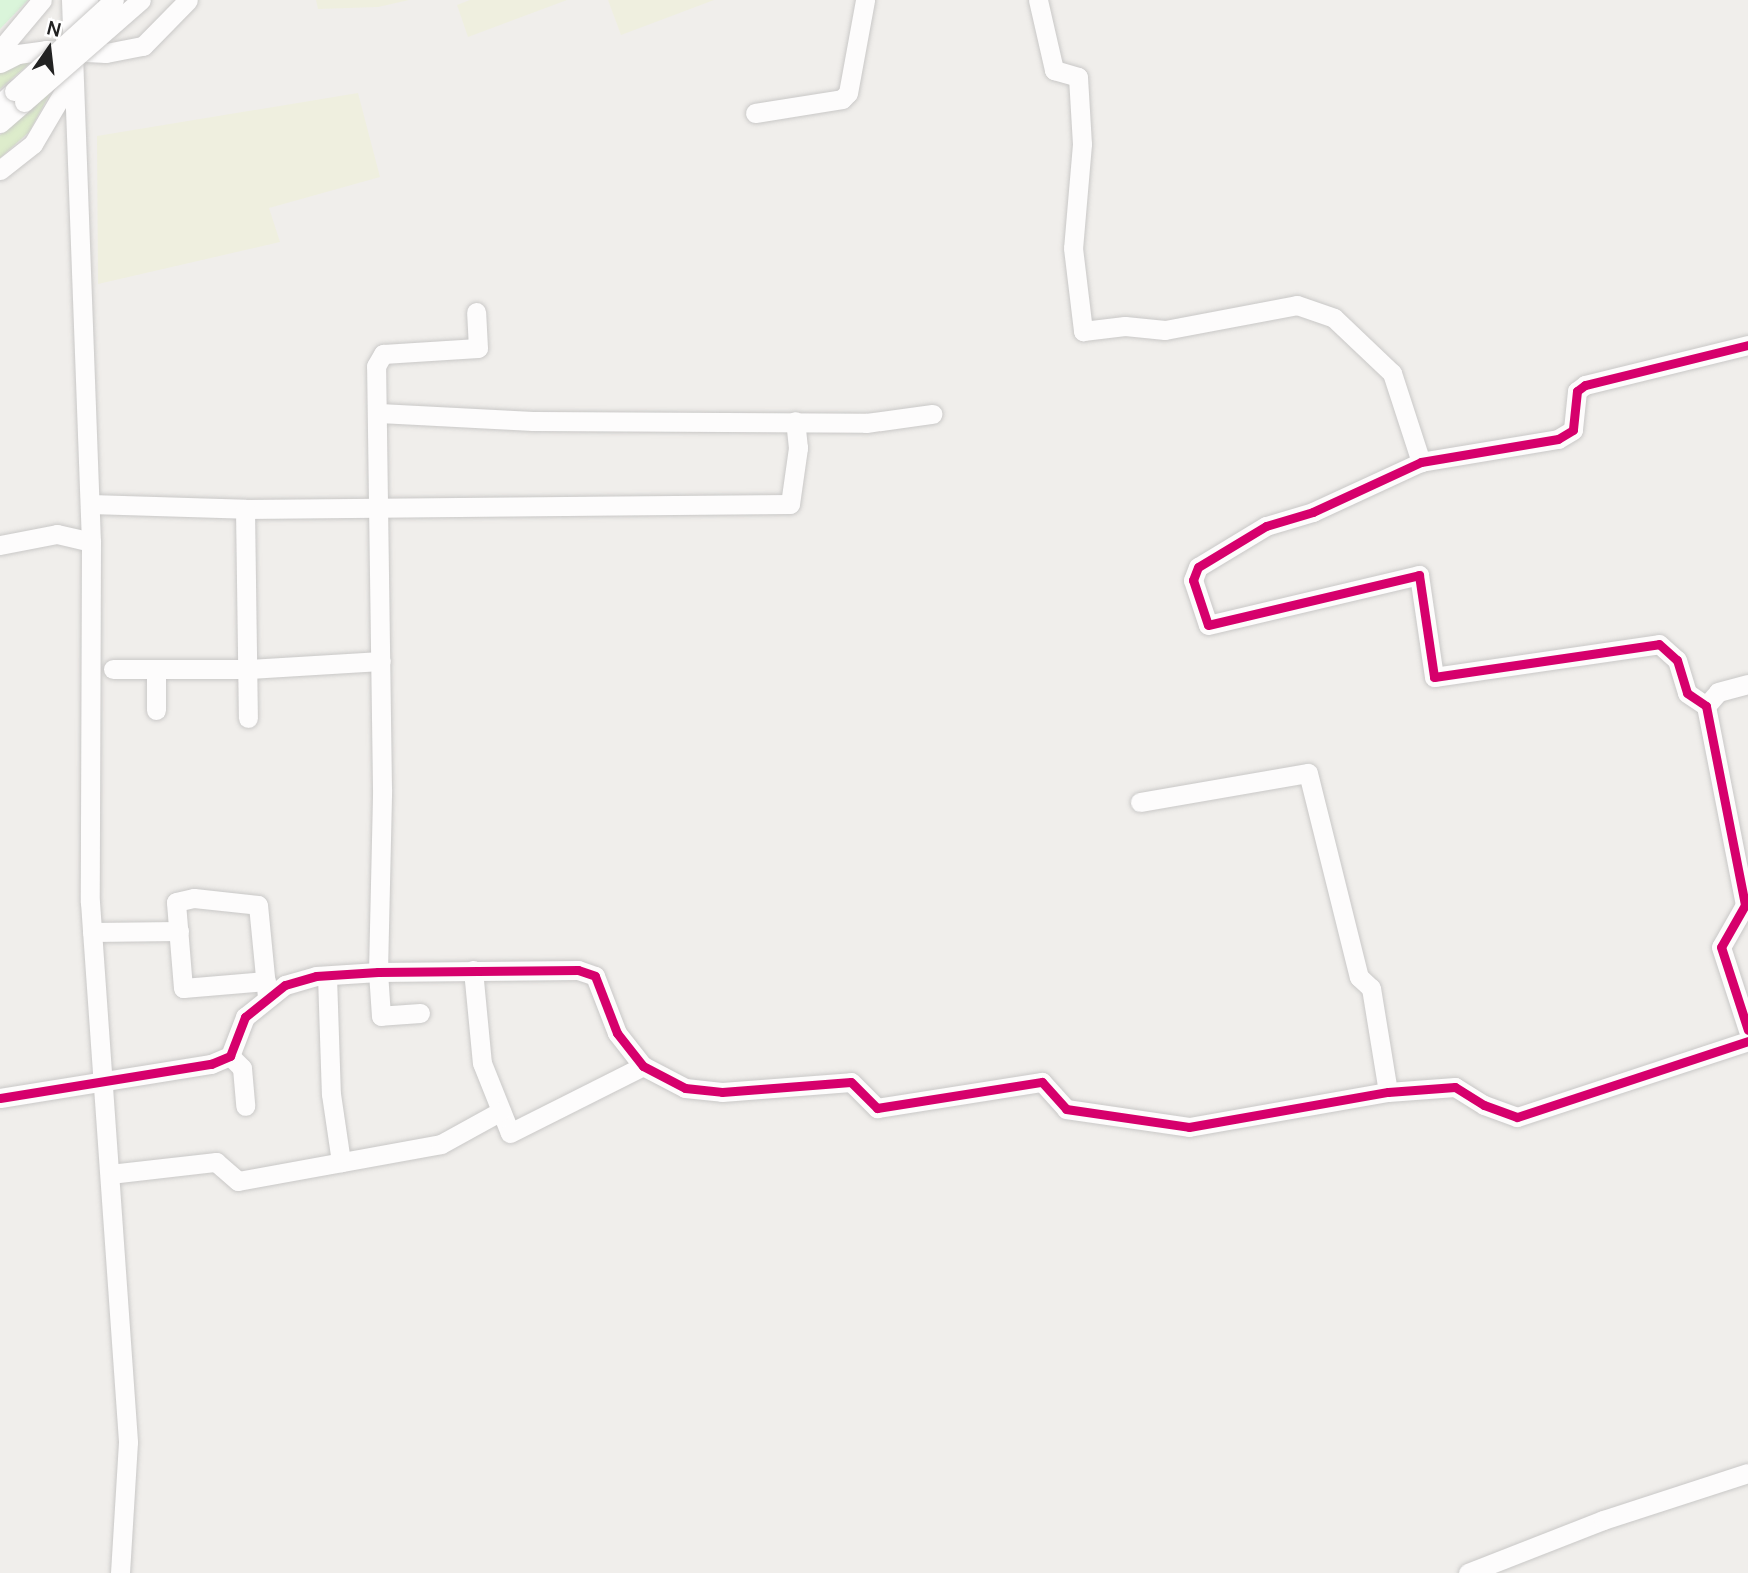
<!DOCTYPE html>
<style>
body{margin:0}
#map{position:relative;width:1748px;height:1573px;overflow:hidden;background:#f0eeeb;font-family:Manrope,sans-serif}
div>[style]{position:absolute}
.farmland>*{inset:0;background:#efefdf}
.grass>*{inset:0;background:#ddeccb}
.park>*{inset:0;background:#daf5da}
.roads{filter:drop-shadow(0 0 2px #c9c8c7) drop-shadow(0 0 2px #c9c8c7)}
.minor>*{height:19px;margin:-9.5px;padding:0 9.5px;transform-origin:9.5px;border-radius:9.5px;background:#fdfcfc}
.bridges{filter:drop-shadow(0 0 2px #c9c8c7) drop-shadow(0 0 2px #c9c8c7)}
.minor-bridge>*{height:19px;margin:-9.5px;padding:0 9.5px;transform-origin:9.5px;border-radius:9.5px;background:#fdfcfc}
.cycleway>*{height:9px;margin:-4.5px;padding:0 4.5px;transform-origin:4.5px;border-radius:4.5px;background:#d6006c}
span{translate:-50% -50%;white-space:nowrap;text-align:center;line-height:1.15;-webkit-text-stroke:7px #fff;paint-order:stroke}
.north{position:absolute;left:14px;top:14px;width:70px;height:70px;-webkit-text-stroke:5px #fff;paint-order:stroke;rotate:14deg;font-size:19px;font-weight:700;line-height:28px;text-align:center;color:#222}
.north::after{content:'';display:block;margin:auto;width:24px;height:32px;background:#222;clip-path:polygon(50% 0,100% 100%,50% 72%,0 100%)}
</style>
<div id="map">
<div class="farmland">
<i style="clip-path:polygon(316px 0,409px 0,378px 7px,318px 9px)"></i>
<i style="clip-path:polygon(470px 0,567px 0,468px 37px,457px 5px)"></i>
<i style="clip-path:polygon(608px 0,714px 0,621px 35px)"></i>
<i style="clip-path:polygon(358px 93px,380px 177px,269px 208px,280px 242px,98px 284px,97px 136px)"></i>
</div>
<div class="grass">
<i style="clip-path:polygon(39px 55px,0 89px,0 70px)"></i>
<i style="clip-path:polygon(53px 88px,29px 132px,0 158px,0 135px)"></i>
</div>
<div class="park">
<i style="clip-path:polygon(0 0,28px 0,0 29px)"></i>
</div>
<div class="roads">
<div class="minor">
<i style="left:71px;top:0;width:542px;rotate:87.89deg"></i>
<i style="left:91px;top:542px;width:360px;rotate:90.2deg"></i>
<i style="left:90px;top:902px;width:541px;rotate:85.97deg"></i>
<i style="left:128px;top:1442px;width:131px;rotate:93.5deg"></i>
<i style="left:1038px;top:0;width:72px;rotate:77.1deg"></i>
<i style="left:1054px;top:70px;width:25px;rotate:16deg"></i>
<i style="left:1078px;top:77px;width:67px;rotate:86.6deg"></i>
<i style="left:1082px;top:144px;width:104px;rotate:94.9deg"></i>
<i style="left:1073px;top:248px;width:84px;rotate:83.1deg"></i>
<i style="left:1083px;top:331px;width:42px;rotate:-6.8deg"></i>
<i style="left:1125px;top:326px;width:40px;rotate:5.7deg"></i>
<i style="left:1165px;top:330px;width:134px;rotate:-10.7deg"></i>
<i style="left:1297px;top:305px;width:39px;rotate:19deg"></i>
<i style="left:1334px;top:318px;width:80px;rotate:43.5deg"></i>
<i style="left:1392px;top:373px;width:94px;rotate:72deg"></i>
<i style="left:72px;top:25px;width:30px;rotate:-57deg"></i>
<i style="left:0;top:50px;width:65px;rotate:-50deg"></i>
<i style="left:0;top:63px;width:20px;rotate:-27deg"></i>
<i style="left:18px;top:54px;width:28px;rotate:-8deg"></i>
<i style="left:46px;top:50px;width:60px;rotate:2.9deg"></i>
<i style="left:106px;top:53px;width:38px;rotate:-11deg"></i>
<i style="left:143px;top:46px;width:64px;rotate:-45.6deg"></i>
<i style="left:0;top:104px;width:19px;rotate:-43deg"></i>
<i style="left:755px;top:113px;width:88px;rotate:-9.1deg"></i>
<i style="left:842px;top:99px;width:8px;rotate:-45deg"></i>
<i style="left:848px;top:93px;width:95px;rotate:-79.6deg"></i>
<i style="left:0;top:123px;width:32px;rotate:-41deg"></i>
<i style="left:0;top:170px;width:42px;rotate:-38.2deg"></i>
<i style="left:33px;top:144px;width:79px;rotate:-59.5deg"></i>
<i style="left:1748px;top:345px;width:168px;rotate:166.2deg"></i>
<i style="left:1585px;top:385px;width:10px;rotate:143deg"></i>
<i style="left:1577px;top:391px;width:39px;rotate:96deg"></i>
<i style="left:1573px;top:430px;width:17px;rotate:149deg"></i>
<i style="left:1558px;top:439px;width:139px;rotate:170.5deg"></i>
<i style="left:1421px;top:462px;width:119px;rotate:155.2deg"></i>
<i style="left:1313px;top:512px;width:49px;rotate:163.4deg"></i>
<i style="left:1266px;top:526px;width:79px;rotate:148.9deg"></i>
<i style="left:1198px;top:567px;width:14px;rotate:111deg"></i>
<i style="left:1193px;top:580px;width:47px;rotate:71.6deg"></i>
<i style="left:1208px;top:625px;width:217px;rotate:-13.3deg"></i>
<i style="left:1419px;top:575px;width:103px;rotate:81.6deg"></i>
<i style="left:1434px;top:677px;width:227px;rotate:-8.3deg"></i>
<i style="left:1659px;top:644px;width:24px;rotate:42deg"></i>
<i style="left:1677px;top:660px;width:34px;rotate:73deg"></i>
<i style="left:1687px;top:693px;width:23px;rotate:34deg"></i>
<i style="left:1706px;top:706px;width:203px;rotate:78.9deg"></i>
<i style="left:1745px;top:905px;width:48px;rotate:119.7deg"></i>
<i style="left:1721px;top:947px;width:87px;rotate:72deg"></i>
<i style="left:379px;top:413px;width:154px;rotate:3deg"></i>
<i style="left:533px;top:421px;width:333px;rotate:0.3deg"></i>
<i style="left:866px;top:423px;width:67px;rotate:-7.8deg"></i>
<i style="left:90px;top:504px;width:155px;rotate:1.8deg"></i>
<i style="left:245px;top:509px;width:545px;rotate:-0.53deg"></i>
<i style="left:790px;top:504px;width:57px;rotate:-81.9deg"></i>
<i style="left:798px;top:448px;width:27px;rotate:-96deg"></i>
<i style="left:245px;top:509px;width:209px;rotate:89.2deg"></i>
<i style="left:0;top:545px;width:58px;rotate:-10.9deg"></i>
<i style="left:57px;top:534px;width:35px;rotate:13deg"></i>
<i style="left:113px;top:669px;width:136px"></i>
<i style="left:249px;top:669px;width:132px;rotate:-3.5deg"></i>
<i style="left:1706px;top:706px;width:18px;rotate:-49deg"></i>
<i style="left:1718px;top:692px;width:31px;rotate:-15deg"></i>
<i style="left:156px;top:710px;width:41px;rotate:-90deg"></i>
<i style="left:1140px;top:802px;width:170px;rotate:-9.8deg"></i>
<i style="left:1308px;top:773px;width:210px;rotate:76deg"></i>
<i style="left:1359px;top:977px;width:16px;rotate:43deg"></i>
<i style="left:1371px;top:988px;width:105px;rotate:80.7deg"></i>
<i style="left:92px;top:932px;width:87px;rotate:-0.7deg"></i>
<i style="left:473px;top:970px;width:93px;rotate:84.5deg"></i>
<i style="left:482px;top:1063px;width:75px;rotate:68.2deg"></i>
<i style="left:510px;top:1133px;width:149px;rotate:-26.7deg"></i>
<i style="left:327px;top:976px;width:118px;rotate:88.1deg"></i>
<i style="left:331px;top:1094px;width:69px;rotate:81.6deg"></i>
<i style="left:266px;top:981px;width:83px;rotate:175.2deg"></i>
<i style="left:183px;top:988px;width:86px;rotate:-94.7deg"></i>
<i style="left:176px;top:902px;width:18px;rotate:-13deg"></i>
<i style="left:194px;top:898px;width:64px;rotate:6.2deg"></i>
<i style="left:258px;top:905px;width:91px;rotate:84.4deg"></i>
<i style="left:420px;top:1013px;width:39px;rotate:176deg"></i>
<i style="left:381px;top:1016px;width:44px;rotate:-93.9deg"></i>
<i style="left:378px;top:972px;width:183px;rotate:-88.7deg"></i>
<i style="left:382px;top:789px;width:423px;rotate:-90.8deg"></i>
<i style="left:376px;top:366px;width:14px;rotate:-60deg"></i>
<i style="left:383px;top:354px;width:95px;rotate:-3.6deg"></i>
<i style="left:478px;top:348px;width:36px;rotate:-93deg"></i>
<i style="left:230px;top:1056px;width:17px;rotate:45deg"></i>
<i style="left:242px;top:1068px;width:38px;rotate:85deg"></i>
<i style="left:0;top:1098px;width:214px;rotate:-9.2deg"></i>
<i style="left:211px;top:1064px;width:21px;rotate:-23deg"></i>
<i style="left:230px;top:1056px;width:42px;rotate:-69deg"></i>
<i style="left:245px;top:1017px;width:51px;rotate:-38.7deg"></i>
<i style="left:285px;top:985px;width:32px;rotate:-16deg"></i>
<i style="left:316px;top:976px;width:62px;rotate:-3.7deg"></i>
<i style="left:378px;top:972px;width:200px;rotate:-0.6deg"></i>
<i style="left:578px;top:970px;width:18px;rotate:19deg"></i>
<i style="left:595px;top:976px;width:61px;rotate:68.9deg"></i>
<i style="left:617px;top:1033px;width:42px;rotate:51.8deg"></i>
<i style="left:643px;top:1066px;width:47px;rotate:27.6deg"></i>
<i style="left:685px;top:1088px;width:37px;rotate:6deg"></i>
<i style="left:722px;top:1092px;width:129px;rotate:-4.4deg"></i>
<i style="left:851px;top:1082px;width:37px;rotate:45deg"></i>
<i style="left:877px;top:1108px;width:167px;rotate:-9deg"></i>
<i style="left:1042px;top:1082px;width:36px;rotate:48deg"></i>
<i style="left:1066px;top:1109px;width:124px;rotate:8.3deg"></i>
<i style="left:1189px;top:1127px;width:202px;rotate:-10deg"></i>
<i style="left:1388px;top:1092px;width:67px;rotate:-4.3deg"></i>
<i style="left:1455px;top:1087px;width:34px;rotate:32deg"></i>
<i style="left:1484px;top:1105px;width:35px;rotate:20deg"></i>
<i style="left:1517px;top:1117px;width:243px;rotate:-18.2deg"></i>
<i style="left:110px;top:1174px;width:107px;rotate:-6.5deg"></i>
<i style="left:216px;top:1162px;width:29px;rotate:41deg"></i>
<i style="left:238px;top:1181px;width:206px;rotate:-10.3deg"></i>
<i style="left:441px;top:1144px;width:68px;rotate:-28.8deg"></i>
<i style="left:1468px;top:1573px;width:145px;rotate:-21.4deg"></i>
<i style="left:1603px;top:1520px;width:152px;rotate:-18deg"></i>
</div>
</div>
<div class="bridges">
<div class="minor-bridge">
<i style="left:14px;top:91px;width:135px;rotate:-42.3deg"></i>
<i style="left:24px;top:102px;width:155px;rotate:-41.1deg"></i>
</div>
</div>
<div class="cycleway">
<i style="left:1748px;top:345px;width:168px;rotate:166.2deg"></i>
<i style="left:1585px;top:385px;width:10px;rotate:143deg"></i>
<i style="left:1577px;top:391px;width:39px;rotate:96deg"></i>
<i style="left:1573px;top:430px;width:17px;rotate:149deg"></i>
<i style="left:1558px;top:439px;width:139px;rotate:170.5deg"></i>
<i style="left:1421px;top:462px;width:119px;rotate:155.2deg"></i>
<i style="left:1313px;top:512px;width:49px;rotate:163.4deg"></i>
<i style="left:1266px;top:526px;width:79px;rotate:148.9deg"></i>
<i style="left:1198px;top:567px;width:14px;rotate:111deg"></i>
<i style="left:1193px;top:580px;width:47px;rotate:71.6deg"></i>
<i style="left:1208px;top:625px;width:217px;rotate:-13.3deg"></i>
<i style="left:1419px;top:575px;width:103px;rotate:81.6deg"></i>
<i style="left:1434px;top:677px;width:227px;rotate:-8.3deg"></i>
<i style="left:1659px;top:644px;width:24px;rotate:42deg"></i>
<i style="left:1677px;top:660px;width:34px;rotate:73deg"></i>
<i style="left:1687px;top:693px;width:23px;rotate:34deg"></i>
<i style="left:1706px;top:706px;width:203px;rotate:78.9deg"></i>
<i style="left:1745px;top:905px;width:48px;rotate:119.7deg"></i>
<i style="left:1721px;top:947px;width:87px;rotate:72deg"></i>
<i style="left:0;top:1098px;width:214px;rotate:-9.2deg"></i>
<i style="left:211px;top:1064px;width:21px;rotate:-23deg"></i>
<i style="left:230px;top:1056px;width:42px;rotate:-69deg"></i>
<i style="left:245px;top:1017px;width:51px;rotate:-38.7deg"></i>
<i style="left:285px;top:985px;width:32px;rotate:-16deg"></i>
<i style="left:316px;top:976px;width:62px;rotate:-3.7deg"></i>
<i style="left:378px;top:972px;width:200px;rotate:-0.6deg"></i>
<i style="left:578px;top:970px;width:18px;rotate:19deg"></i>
<i style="left:595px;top:976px;width:61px;rotate:68.9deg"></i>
<i style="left:617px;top:1033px;width:42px;rotate:51.8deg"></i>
<i style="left:643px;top:1066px;width:47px;rotate:27.6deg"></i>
<i style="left:685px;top:1088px;width:37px;rotate:6deg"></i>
<i style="left:722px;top:1092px;width:129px;rotate:-4.4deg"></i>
<i style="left:851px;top:1082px;width:37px;rotate:45deg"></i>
<i style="left:877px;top:1108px;width:167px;rotate:-9deg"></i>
<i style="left:1042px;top:1082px;width:36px;rotate:48deg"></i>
<i style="left:1066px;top:1109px;width:124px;rotate:8.3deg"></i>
<i style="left:1189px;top:1127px;width:202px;rotate:-10deg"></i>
<i style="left:1388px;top:1092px;width:67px;rotate:-4.3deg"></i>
<i style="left:1455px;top:1087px;width:34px;rotate:32deg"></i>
<i style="left:1484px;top:1105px;width:35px;rotate:20deg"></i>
<i style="left:1517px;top:1117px;width:243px;rotate:-18.2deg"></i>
</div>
<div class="north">N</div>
</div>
